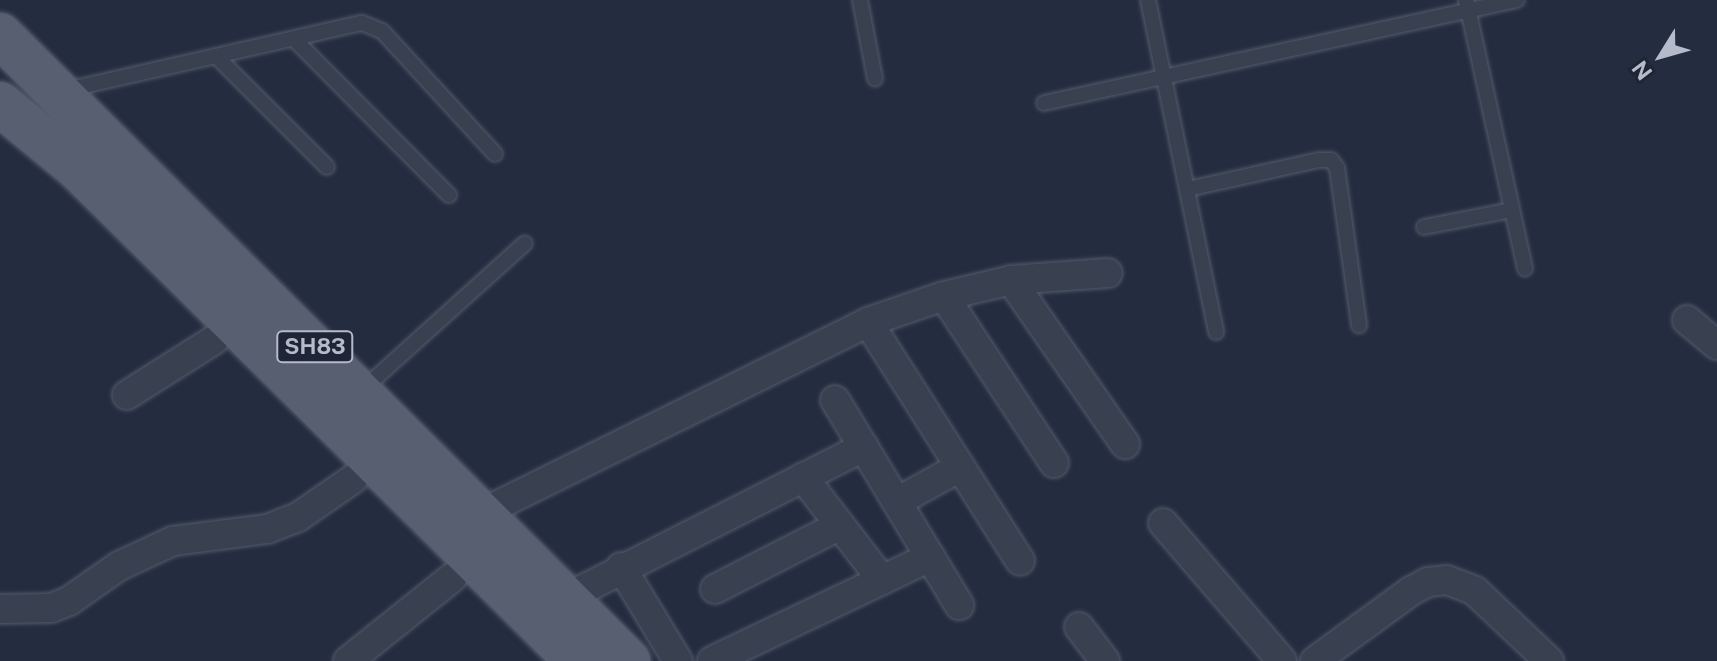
<!DOCTYPE html>
<style>
body{margin:0}
#map{position:relative;width:1717px;height:661px;overflow:hidden;background:#242d40;font-family:"Public Sans",sans-serif}
div>[style]{position:absolute}
.roads{filter:drop-shadow(0 0 2px #545b6b) drop-shadow(0 0 2px #545b6b)}
.service>*{height:14px;margin:-7px;padding:0 7px;transform-origin:7px;border-radius:7px;background:#394050}
.minor>*{height:28px;margin:-14px;padding:0 14px;transform-origin:14px;border-radius:14px;background:#394050}
.primary>*{height:44px;margin:-22px;padding:0 22px;transform-origin:22px;border-radius:22px;background:#575f70}
span{translate:-50% -50%;white-space:nowrap;text-align:center;line-height:1.15;-webkit-text-stroke:6px #1e2535;paint-order:stroke}
.shield-label span{padding:2px 6px;background:#1e2535;border:2px solid;border-radius:6px;-webkit-text-stroke-width:0}
.shield-label{font-size:22px;color:#b5bbcb;font-weight:700}
.north{position:absolute;left:1621px;top:16px;width:80px;height:80px;-webkit-text-stroke:6px #1e2535;paint-order:stroke;rotate:233deg;font-size:22px;font-weight:700;line-height:32px;text-align:center;color:#b5bbcb}
.north::after{content:'';display:block;margin:auto;width:28px;height:36px;background:#b5bbcb;clip-path:polygon(50% 0,100% 100%,50% 72%,0 100%)}
</style>
<div id="map">
<div class="roads">
<div class="service">
<i style="left:860px;top:0;width:80px;rotate:79.2deg"></i>
<i style="left:1148px;top:0;width:339px;rotate:78.4deg"></i>
<i style="left:1466px;top:0;width:275px;rotate:77.6deg"></i>
<i style="left:294px;top:39px;width:220px;rotate:45.2deg"></i>
<i style="left:216px;top:56px;width:157px;rotate:45deg"></i>
<i style="left:66px;top:90px;width:303px;rotate:-12.8deg"></i>
<i style="left:362px;top:23px;width:22px;rotate:22deg"></i>
<i style="left:382px;top:31px;width:167px;rotate:47.4deg"></i>
<i style="left:1044px;top:103px;width:484px;rotate:-12.3deg"></i>
<i style="left:1188px;top:189px;width:134px;rotate:-12.5deg"></i>
<i style="left:1319px;top:160px;width:12px"></i>
<i style="left:1331px;top:160px;width:10px;rotate:53deg"></i>
<i style="left:1337px;top:168px;width:159px;rotate:82deg"></i>
<i style="left:1424px;top:227px;width:90px;rotate:-10.9deg"></i>
<i style="left:362px;top:390px;width:219px;rotate:-42deg"></i>
</div>
<div class="minor">
<i style="left:1011px;top:280px;width:200px;rotate:55.2deg"></i>
<i style="left:944px;top:296px;width:200px;rotate:56.6deg"></i>
<i style="left:1687px;top:320px;width:39px;rotate:40deg"></i>
<i style="left:868px;top:322px;width:283px;rotate:57.5deg"></i>
<i style="left:127px;top:395px;width:103px;rotate:-32.3deg"></i>
<i style="left:835px;top:400px;width:240px;rotate:58.8deg"></i>
<i style="left:803px;top:477px;width:130px;rotate:52.5deg"></i>
<i style="left:897px;top:502px;width:72px;rotate:-29.1deg"></i>
<i style="left:482px;top:513px;width:431px;rotate:-26.3deg"></i>
<i style="left:868px;top:322px;width:80px;rotate:-18.9deg"></i>
<i style="left:944px;top:296px;width:69px;rotate:-13.4deg"></i>
<i style="left:1011px;top:280px;width:97px;rotate:-4.1deg"></i>
<i style="left:1163px;top:523px;width:182px;rotate:49.2deg"></i>
<i style="left:621px;top:567px;width:110px;rotate:58.8deg"></i>
<i style="left:715px;top:589px;width:140px;rotate:-27.1deg"></i>
<i style="left:566px;top:598px;width:334px;rotate:-26.9deg"></i>
<i style="left:0;top:609px;width:51px;rotate:-1.1deg"></i>
<i style="left:51px;top:608px;width:19px;rotate:-21deg"></i>
<i style="left:69px;top:601px;width:61px;rotate:-35deg"></i>
<i style="left:119px;top:566px;width:60px;rotate:-24.8deg"></i>
<i style="left:173px;top:541px;width:95px;rotate:-7.3deg"></i>
<i style="left:267px;top:529px;width:33px;rotate:-21deg"></i>
<i style="left:298px;top:517px;width:67px;rotate:-34.6deg"></i>
<i style="left:1079px;top:627px;width:43px;rotate:52.6deg"></i>
<i style="left:348px;top:661px;width:134px;rotate:-38.7deg"></i>
<i style="left:712px;top:661px;width:242px;rotate:-25.5deg"></i>
<i style="left:1315px;top:661px;width:119px;rotate:-36.1deg"></i>
<i style="left:1411px;top:591px;width:19px;rotate:-28deg"></i>
<i style="left:1428px;top:582px;width:19px;rotate:-6deg"></i>
<i style="left:1447px;top:580px;width:30px;rotate:21deg"></i>
<i style="left:1475px;top:591px;width:102px;rotate:43.4deg"></i>
</div>
<div class="primary">
<i style="left:0;top:35px;width:887px;rotate:44.91deg"></i>
<i style="left:0;top:104px;width:101px;rotate:39.4deg"></i>
<i style="left:78px;top:168px;width:701px;rotate:44.65deg"></i>
</div>
</div>
<div class="shield-label">
<span style="left:315px;top:347px">SH83</span>
</div>
<div class="north">N</div>
</div>
